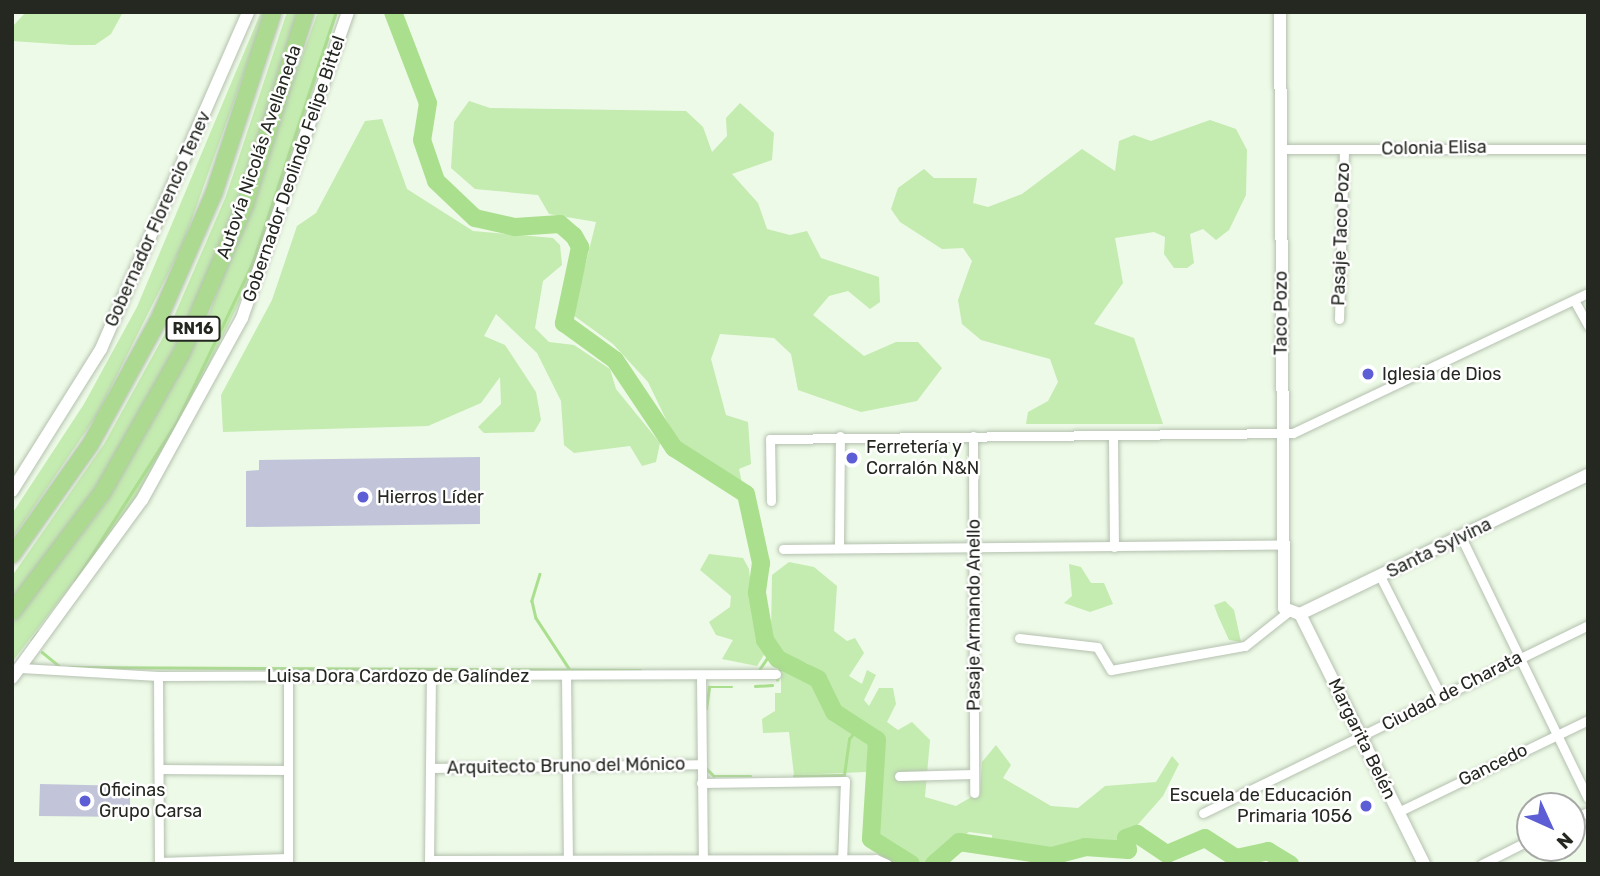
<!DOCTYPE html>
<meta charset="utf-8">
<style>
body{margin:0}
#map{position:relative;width:1600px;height:876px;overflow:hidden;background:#edfae7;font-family:Rubik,sans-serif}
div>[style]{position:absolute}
.green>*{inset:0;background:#c4ebb0}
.stream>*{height:2.5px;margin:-1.25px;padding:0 1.25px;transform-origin:1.25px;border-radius:1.25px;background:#aadf8d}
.river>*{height:18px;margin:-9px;padding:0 9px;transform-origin:9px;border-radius:9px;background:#aadf8d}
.building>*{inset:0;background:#c2c5d9}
.roads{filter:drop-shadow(0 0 2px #b5c1af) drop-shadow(0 0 2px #b5c1af)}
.minor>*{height:9px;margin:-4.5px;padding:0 4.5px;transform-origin:4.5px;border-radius:4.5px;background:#fff}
.tertiary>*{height:12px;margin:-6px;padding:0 6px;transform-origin:6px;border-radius:6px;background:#fff}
.trunk>*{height:16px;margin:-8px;padding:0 8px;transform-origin:8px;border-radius:8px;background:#abda90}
.dots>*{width:19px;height:19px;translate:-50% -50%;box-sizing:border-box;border:4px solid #fff;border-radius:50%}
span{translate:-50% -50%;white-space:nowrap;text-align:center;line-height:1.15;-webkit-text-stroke:5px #fff;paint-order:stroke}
.shield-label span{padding:2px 5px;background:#fff;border:2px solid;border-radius:5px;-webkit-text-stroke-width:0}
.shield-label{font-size:16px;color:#242821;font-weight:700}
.street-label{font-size:18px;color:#242821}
.poi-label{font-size:18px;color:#242821}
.left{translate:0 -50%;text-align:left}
.right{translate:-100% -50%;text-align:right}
.frame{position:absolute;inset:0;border:14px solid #242821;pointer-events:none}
.north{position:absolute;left:1516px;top:792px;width:70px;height:70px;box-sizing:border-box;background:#fff;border:2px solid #a7a9a6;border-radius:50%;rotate:135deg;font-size:19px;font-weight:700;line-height:28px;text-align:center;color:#242821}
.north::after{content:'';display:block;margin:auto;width:24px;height:32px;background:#5d5dd5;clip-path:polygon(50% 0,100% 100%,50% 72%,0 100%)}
</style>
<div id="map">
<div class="green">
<i style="clip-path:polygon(26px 12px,123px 12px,111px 34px,95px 45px,71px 45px,12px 41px,12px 27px)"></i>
<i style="clip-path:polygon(261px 12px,266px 12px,183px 244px,97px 415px,12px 539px,12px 514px,84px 404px,137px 307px)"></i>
<i style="clip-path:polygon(287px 12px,303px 12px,234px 214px,164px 372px,99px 485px,12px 602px,12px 576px,104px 444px,172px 321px,226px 196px)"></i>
<i style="clip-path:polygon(318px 12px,338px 12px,260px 256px,236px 309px,179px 426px,121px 521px,12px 662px,12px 624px,106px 502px,209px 314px)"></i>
<i style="clip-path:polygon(469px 101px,490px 108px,686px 111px,703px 127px,712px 152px,727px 136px,726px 118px,740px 103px,774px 133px,772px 160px,732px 174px,758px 203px,767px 229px,790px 235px,807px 231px,821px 258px,879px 277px,880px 302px,870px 309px,848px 291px,829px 296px,813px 315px,864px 356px,896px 342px,918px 342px,942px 368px,917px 401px,861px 412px,798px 390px,791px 354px,774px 338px,720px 334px,711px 359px,726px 415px,748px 422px,751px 464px,739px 469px,742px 483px,736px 481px,675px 438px,648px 382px,613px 344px,573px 315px,596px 222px,549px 214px,538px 195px,475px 189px,451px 168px,454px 122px)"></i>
<i style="clip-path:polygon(382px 119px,407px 189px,473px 231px,553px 238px,560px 245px,562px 265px,543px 281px,535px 328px,549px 342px,574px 345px,610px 369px,616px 389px,660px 443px,656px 462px,642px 466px,630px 446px,574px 453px,564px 445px,561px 401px,537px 353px,496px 314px,484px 336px,505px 345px,536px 392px,541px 420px,534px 432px,484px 433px,478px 427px,501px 404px,500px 377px,481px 403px,428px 426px,223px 432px,221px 395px,272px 300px,297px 226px,316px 213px,365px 121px)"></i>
<i style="clip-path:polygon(1210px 120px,1236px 129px,1247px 150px,1246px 195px,1229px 230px,1216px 240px,1203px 229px,1190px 234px,1194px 263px,1187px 268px,1174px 268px,1164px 254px,1165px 237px,1154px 232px,1115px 238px,1123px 283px,1094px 324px,1134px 338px,1163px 424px,1026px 424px,1028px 412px,1048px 401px,1058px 382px,1050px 359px,981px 340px,962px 324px,958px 300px,972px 261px,963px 248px,942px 249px,900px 222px,891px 209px,898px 188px,924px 169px,934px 178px,977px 178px,973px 203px,988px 207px,1022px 194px,1082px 149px,1115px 171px,1119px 141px,1134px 135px,1151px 141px)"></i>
<i style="clip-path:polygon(709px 554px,743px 558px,749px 569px,756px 635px,765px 653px,757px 666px,722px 659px,733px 640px,716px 635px,709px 622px,730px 607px,731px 596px,700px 570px)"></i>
<i style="clip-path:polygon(789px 562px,814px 567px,837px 586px,834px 631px,847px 641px,855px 638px,864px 653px,849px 676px,862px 684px,867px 670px,876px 675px,864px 700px,869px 706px,879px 688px,893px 688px,896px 704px,887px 722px,898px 730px,912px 722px,930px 740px,925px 797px,956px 806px,980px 792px,982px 762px,996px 745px,1011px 765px,1003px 778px,1051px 806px,1078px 808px,1105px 786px,1156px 782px,1172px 756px,1179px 764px,1163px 796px,1118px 847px,1090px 840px,1055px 851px,992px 844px,992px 835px,969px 832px,929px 862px,919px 862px,873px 839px,878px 736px,842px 715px,809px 664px,777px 652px,771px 634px,772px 575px)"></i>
<i style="clip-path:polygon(1069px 564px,1081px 567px,1091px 583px,1104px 583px,1113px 604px,1090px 612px,1064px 603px,1072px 596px)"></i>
<i style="clip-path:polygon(1225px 601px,1234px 610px,1241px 642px,1229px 640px,1218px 616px,1214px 605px)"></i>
<i style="clip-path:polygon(781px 666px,801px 672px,817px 686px,831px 715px,874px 742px,866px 772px,794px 775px,789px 732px,763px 733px,762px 719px,775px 711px,775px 693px,781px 693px)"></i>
</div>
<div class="stream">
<i style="left:540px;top:574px;width:28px;rotate:107deg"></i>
<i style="left:532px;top:601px;width:17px;rotate:77deg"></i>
<i style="left:536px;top:618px;width:62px;rotate:56.8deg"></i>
<i style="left:75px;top:581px;width:188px;rotate:-57.4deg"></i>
<i style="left:176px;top:423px;width:176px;rotate:-64.5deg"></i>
<i style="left:252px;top:264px;width:266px;rotate:-71.6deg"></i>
<i style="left:32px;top:640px;width:10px;rotate:-53deg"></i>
<i style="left:42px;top:652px;width:22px;rotate:39deg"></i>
<i style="left:69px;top:667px;width:571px;rotate:0.3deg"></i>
<i style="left:759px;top:670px;width:23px;rotate:-56deg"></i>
<i style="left:777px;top:680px;width:19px;rotate:-78deg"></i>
<i style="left:755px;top:686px;width:17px;rotate:-3deg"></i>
<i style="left:706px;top:709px;width:22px;rotate:-82deg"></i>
<i style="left:709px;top:687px;width:23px"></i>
<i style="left:706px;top:768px;width:11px;rotate:45deg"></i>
<i style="left:714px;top:776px;width:37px"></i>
<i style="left:794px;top:776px;width:50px;rotate:-1.1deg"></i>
<i style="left:844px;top:775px;width:36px;rotate:-82deg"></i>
<i style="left:849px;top:739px;width:16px;rotate:-52deg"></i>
</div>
<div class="river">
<i style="left:393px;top:12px;width:97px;rotate:69deg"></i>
<i style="left:428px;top:103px;width:37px;rotate:99deg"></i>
<i style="left:422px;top:140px;width:43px;rotate:71.1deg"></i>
<i style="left:436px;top:181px;width:54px;rotate:43.5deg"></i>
<i style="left:475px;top:218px;width:41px;rotate:12.7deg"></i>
<i style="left:515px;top:227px;width:45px;rotate:-3.8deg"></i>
<i style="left:560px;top:224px;width:18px;rotate:41deg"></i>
<i style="left:574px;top:236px;width:13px;rotate:61deg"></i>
<i style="left:580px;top:247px;width:78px;rotate:101.9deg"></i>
<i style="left:564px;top:323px;width:63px;rotate:36deg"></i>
<i style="left:615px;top:360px;width:106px;rotate:56.2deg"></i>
<i style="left:674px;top:448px;width:85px;rotate:32.6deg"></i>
<i style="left:746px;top:494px;width:71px;rotate:77.7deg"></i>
<i style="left:761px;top:563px;width:30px;rotate:98deg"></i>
<i style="left:757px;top:593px;width:48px;rotate:80.3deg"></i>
<i style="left:765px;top:640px;width:23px;rotate:56deg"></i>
<i style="left:778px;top:659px;width:45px;rotate:26.6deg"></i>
<i style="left:818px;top:679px;width:37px;rotate:64deg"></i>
<i style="left:834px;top:712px;width:51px;rotate:33.1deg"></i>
<i style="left:877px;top:740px;width:99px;rotate:93.5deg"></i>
<i style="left:871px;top:839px;width:47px;rotate:32deg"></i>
<i style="left:934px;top:864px;width:33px;rotate:-41deg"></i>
<i style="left:959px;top:842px;width:94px;rotate:8.6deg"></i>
<i style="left:1052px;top:856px;width:34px;rotate:-15deg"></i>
<i style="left:1085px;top:847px;width:43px;rotate:4deg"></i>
<i style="left:1128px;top:850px;width:12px;rotate:-99deg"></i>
<i style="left:1126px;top:838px;width:12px;rotate:-20deg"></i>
<i style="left:1137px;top:834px;width:36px;rotate:34deg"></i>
<i style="left:1167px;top:854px;width:41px;rotate:-22.8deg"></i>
<i style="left:1205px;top:838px;width:37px;rotate:33deg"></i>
<i style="left:1236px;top:858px;width:33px;rotate:-12deg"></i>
<i style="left:1268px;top:851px;width:26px;rotate:31deg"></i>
</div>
<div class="building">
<i style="clip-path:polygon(480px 457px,480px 524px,246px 527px,246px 471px,259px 470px,259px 460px)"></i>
<i style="clip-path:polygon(40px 784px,130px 786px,130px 817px,39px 816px)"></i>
</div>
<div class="roads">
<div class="minor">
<i style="left:1280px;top:149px;width:308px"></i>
<i style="left:1574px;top:300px;width:29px;rotate:61deg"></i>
<i style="left:1339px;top:319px;width:170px;rotate:-88.3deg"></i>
<i style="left:1113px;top:435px;width:112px;rotate:89.5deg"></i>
<i style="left:973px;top:436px;width:357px;rotate:89.8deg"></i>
<i style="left:771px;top:501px;width:62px;rotate:-90.9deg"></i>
<i style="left:770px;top:439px;width:523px;rotate:-0.66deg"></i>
<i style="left:1293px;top:433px;width:327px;rotate:-25.4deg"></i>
<i style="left:1461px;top:537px;width:290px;rotate:64.1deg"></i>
<i style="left:839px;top:546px;width:110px;rotate:-89.5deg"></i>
<i style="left:783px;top:549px;width:499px;rotate:-0.5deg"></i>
<i style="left:1380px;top:576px;width:135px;rotate:63.1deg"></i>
<i style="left:1019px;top:638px;width:79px;rotate:6.6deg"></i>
<i style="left:1097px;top:647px;width:27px;rotate:59deg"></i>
<i style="left:1111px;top:670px;width:136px;rotate:-10.2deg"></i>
<i style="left:1245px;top:646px;width:56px;rotate:-38.5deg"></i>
<i style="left:21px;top:668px;width:137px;rotate:3.3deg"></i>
<i style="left:158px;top:676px;width:618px;rotate:-0.19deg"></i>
<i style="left:566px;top:675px;width:187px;rotate:89.4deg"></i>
<i style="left:701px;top:675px;width:187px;rotate:89.4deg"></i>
<i style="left:158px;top:676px;width:188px;rotate:89.7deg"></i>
<i style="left:288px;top:676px;width:188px;rotate:90deg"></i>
<i style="left:430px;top:768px;width:271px;rotate:-0.8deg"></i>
<i style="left:159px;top:769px;width:129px;rotate:0.4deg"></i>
<i style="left:899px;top:776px;width:75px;rotate:-1.5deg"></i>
<i style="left:701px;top:783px;width:144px;rotate:-0.8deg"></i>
<i style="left:845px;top:781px;width:81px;rotate:92.1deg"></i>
<i style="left:1398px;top:812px;width:211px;rotate:-25.8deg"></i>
<i style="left:1203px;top:813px;width:428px;rotate:-26deg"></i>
<i style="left:1572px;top:819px;width:17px;rotate:-24deg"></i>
<i style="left:429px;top:860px;width:447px;rotate:-0.1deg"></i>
<i style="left:876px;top:859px;width:12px;rotate:24deg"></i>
<i style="left:159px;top:862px;width:129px;rotate:-1.8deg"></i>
<i style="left:429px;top:863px;width:187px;rotate:-89.4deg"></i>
<i style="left:1482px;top:864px;width:54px;rotate:-26.6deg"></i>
</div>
<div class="tertiary">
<i style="left:1280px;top:12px;width:596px;rotate:89.62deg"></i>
<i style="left:1284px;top:608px;width:17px;rotate:21deg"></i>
<i style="left:1300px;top:614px;width:320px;rotate:-25.8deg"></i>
<i style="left:12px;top:491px;width:168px;rotate:-57.9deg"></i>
<i style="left:101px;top:349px;width:368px;rotate:-66.4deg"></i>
<i style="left:1300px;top:614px;width:279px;rotate:63.6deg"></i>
<i style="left:12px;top:678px;width:220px;rotate:-53.9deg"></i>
<i style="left:142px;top:500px;width:208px;rotate:-61.2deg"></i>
<i style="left:242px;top:318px;width:324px;rotate:-70.9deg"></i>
</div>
<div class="trunk">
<i style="left:12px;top:555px;width:135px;rotate:-54.7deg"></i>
<i style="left:90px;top:445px;width:141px;rotate:-61.3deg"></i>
<i style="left:158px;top:321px;width:140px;rotate:-66.4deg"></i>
<i style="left:214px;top:193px;width:190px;rotate:-71.9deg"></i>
<i style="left:12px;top:612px;width:149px;rotate:-52.9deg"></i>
<i style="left:102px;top:493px;width:162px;rotate:-60.4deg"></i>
<i style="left:182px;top:352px;width:160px;rotate:-66.8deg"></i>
<i style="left:245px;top:205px;width:202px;rotate:-72.5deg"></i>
</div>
</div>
<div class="dots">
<i style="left:1368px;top:374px;background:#5d5dd5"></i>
<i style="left:852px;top:458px;background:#5d5dd5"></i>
<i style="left:363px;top:497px;background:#5d5dd5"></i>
<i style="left:85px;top:801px;background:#5d5dd5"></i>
<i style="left:1366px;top:806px;background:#5d5dd5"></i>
</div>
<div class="shield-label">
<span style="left:193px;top:329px">RN16</span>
</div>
<div class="street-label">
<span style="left:1434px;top:148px;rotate:-1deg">Colonia Elisa</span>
<span style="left:259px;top:152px;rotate:-71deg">Autovía Nicolás Avellaneda</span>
<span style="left:294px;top:169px;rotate:-71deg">Gobernador Deolindo Felipe Bittel</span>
<span style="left:158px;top:219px;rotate:-66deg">Gobernador Florencio Tenev</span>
<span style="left:1341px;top:234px;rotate:-88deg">Pasaje Taco Pozo</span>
<span style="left:1281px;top:313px;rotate:-90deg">Taco Pozo</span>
<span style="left:1439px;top:548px;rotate:-26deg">Santa Sylvina</span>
<span style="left:974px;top:615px;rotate:-90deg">Pasaje Armando Anello</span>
<span style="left:398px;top:676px">Luisa Dora Cardozo de Galíndez</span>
<span style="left:1452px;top:691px;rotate:-27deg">Ciudad de Charata</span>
<span style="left:1362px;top:739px;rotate:64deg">Margarita Belén</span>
<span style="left:1493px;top:765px;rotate:-26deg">Gancedo</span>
<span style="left:566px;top:766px;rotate:-1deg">Arquitecto Bruno del Mónico</span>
</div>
<div class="poi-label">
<span class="left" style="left:1382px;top:374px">Iglesia de Dios</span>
<span class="left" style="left:866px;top:458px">Ferretería y<br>Corralón N&amp;N</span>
<span class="left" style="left:377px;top:497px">Hierros Líder</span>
<span class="left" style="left:99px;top:801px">Oficinas<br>Grupo Carsa</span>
<span class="right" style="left:1352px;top:806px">Escuela de Educación<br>Primaria 1056</span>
</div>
<div class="frame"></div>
<div class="north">N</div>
</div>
